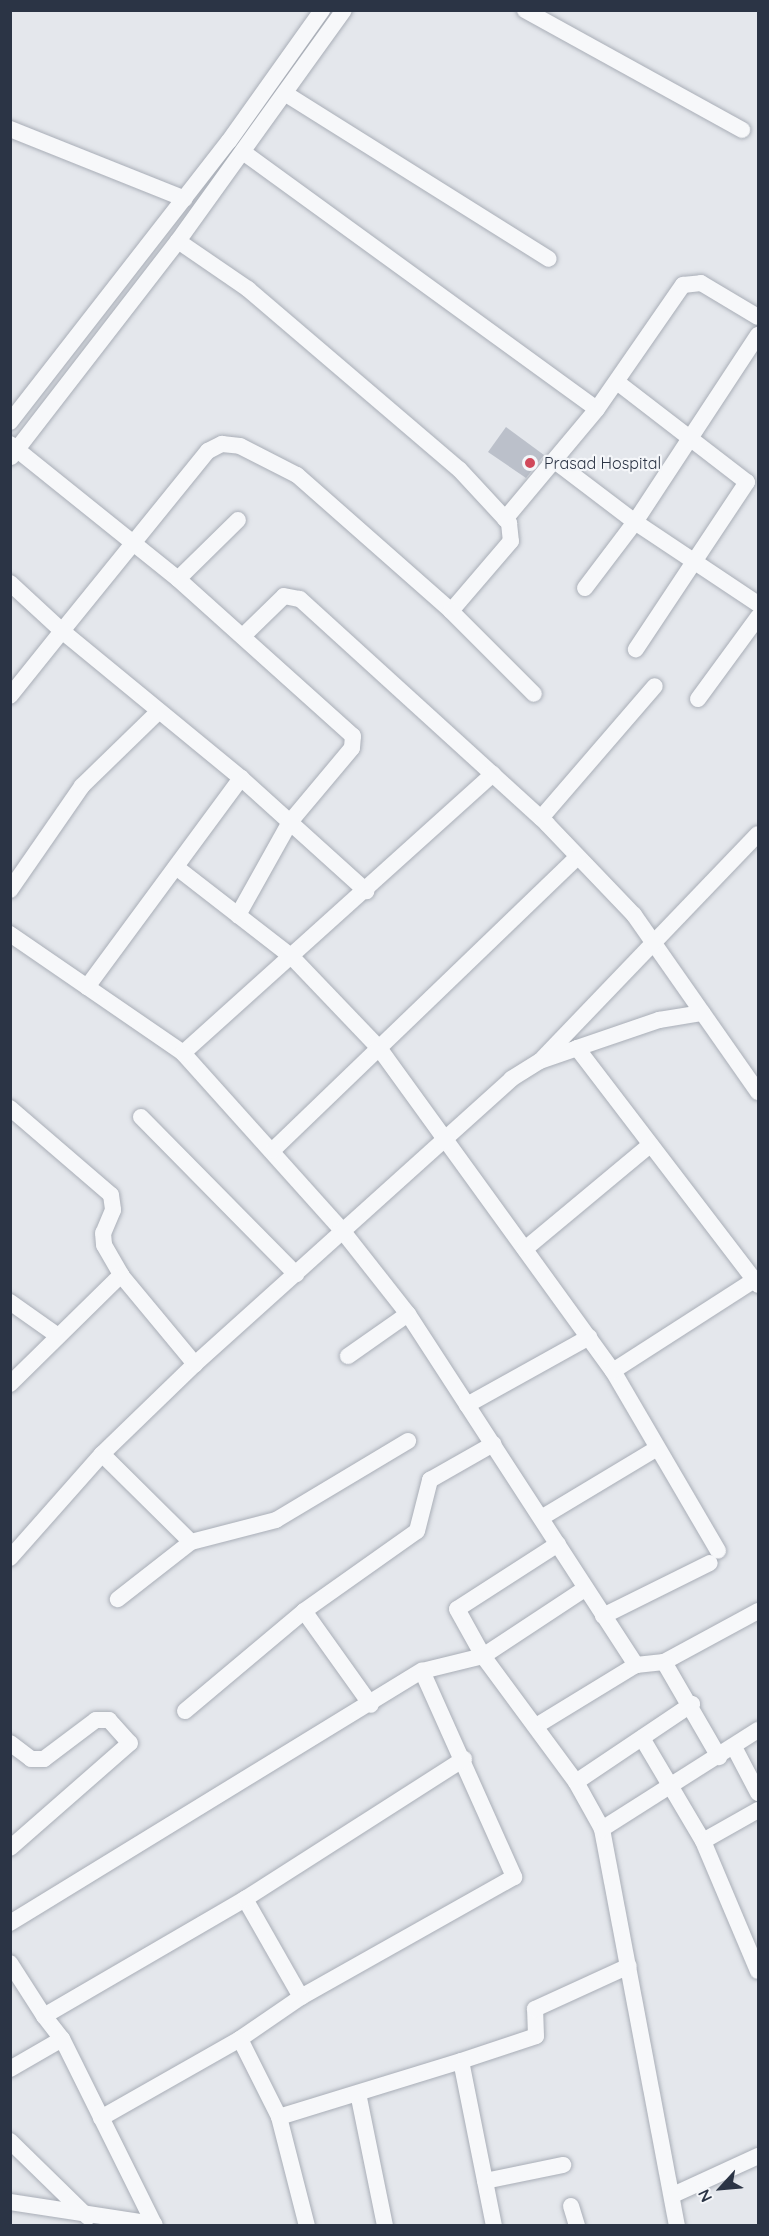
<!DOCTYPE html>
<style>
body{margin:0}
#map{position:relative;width:769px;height:2236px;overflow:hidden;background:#e4e7ec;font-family:Quicksand,sans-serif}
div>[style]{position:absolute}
.building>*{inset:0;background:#bbc0ca}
.roads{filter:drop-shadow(0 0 2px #a9aeb7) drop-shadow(0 0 2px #a9aeb7)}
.minor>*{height:16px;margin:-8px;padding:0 8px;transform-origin:8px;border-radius:8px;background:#f7f8fa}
.dots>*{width:16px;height:16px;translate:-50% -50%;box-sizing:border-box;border:3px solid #f4f6f9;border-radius:50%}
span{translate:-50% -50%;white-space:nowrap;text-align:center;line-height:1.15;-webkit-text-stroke:4.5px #f4f6f9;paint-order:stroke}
.poi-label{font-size:16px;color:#2b3445}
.left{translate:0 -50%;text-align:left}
.frame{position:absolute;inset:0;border:12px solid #2b3445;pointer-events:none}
.north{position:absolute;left:691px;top:2158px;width:60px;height:60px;-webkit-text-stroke:4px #f4f6f9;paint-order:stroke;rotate:244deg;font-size:16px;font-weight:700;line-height:24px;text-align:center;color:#2b3445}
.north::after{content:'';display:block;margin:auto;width:21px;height:27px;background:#2b3445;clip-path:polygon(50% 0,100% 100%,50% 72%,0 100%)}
</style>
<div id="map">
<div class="building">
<i style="clip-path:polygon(506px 427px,544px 455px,526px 478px,488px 452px)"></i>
</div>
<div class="roads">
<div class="minor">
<i style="left:525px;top:10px;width:248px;rotate:28.9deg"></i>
<i style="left:286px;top:94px;width:310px;rotate:32.1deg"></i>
<i style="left:10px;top:129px;width:188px;rotate:21.8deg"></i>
<i style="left:243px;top:152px;width:437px;rotate:36deg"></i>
<i style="left:178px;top:241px;width:85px;rotate:34.4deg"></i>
<i style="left:248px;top:289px;width:277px;rotate:40.5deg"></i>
<i style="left:459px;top:469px;width:74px;rotate:47.2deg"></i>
<i style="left:509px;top:523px;width:18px;rotate:84deg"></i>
<i style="left:511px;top:541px;width:92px;rotate:130.6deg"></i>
<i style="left:617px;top:382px;width:164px;rotate:37.6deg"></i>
<i style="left:747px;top:482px;width:201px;rotate:123.6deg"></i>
<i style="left:10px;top:422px;width:356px;rotate:-52.1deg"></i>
<i style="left:229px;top:141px;width:161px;rotate:-54.6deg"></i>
<i style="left:10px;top:444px;width:216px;rotate:38.8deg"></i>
<i style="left:178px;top:579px;width:235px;rotate:41.9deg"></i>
<i style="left:353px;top:736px;width:12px;rotate:95deg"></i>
<i style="left:352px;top:748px;width:97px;rotate:130deg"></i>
<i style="left:290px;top:822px;width:107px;rotate:119.2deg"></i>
<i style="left:11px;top:457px;width:273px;rotate:-52.3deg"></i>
<i style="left:178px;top:241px;width:284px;rotate:-54.3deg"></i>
<i style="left:556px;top:462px;width:99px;rotate:37.2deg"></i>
<i style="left:635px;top:522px;width:148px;rotate:33.7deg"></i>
<i style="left:505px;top:519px;width:143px;rotate:-50.1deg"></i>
<i style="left:597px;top:409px;width:151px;rotate:-55.3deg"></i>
<i style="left:683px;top:285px;width:18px;rotate:-6deg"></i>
<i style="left:701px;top:283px;width:66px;rotate:30.8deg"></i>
<i style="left:178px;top:579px;width:84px;rotate:-44.5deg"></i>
<i style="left:10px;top:583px;width:71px;rotate:42.7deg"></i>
<i style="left:62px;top:631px;width:83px;rotate:128.7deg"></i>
<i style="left:585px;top:588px;width:83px;rotate:-52.9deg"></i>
<i style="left:635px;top:522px;width:224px;rotate:-56.7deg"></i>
<i style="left:243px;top:636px;width:57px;rotate:-44.3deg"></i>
<i style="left:284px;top:596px;width:16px;rotate:11deg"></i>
<i style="left:300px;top:599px;width:334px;rotate:42.3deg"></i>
<i style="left:547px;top:824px;width:126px;rotate:46.3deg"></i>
<i style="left:634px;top:915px;width:216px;rotate:55deg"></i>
<i style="left:698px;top:699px;width:102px;rotate:-53.8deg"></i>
<i style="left:241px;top:778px;width:169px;rotate:42.1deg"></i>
<i style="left:541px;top:818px;width:174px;rotate:-49.2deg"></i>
<i style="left:176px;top:867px;width:147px;rotate:37.8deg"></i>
<i style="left:292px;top:957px;width:126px;rotate:46.3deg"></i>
<i style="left:379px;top:1048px;width:399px;rotate:54.1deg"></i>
<i style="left:613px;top:1371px;width:208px;rotate:59.7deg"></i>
<i style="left:10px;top:890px;width:126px;rotate:-55.3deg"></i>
<i style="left:82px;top:786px;width:106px;rotate:-44.2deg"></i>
<i style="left:10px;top:934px;width:210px;rotate:34.5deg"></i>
<i style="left:183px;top:1053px;width:237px;rotate:48.1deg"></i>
<i style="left:341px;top:1229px;width:108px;rotate:51.8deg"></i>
<i style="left:408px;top:1314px;width:419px;rotate:57deg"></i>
<i style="left:636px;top:1665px;width:28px;rotate:-6deg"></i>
<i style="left:664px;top:1662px;width:110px;rotate:59.9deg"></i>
<i style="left:87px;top:987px;width:260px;rotate:-53.6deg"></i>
<i style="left:241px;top:778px;width:232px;rotate:-140.6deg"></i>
<i style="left:62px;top:631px;width:232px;rotate:-51deg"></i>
<i style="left:208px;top:451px;width:16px;rotate:-27deg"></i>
<i style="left:222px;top:444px;width:18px;rotate:6deg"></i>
<i style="left:240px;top:446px;width:64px;rotate:27deg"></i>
<i style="left:297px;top:475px;width:205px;rotate:41.4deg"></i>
<i style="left:451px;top:611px;width:117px;rotate:45deg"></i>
<i style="left:577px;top:1048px;width:298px;rotate:52.6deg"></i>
<i style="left:183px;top:1053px;width:417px;rotate:-42deg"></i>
<i style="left:543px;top:1058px;width:310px;rotate:-46.2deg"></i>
<i style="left:10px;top:1108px;width:133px;rotate:40.7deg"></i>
<i style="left:111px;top:1195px;width:15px;rotate:82deg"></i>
<i style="left:113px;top:1210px;width:25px;rotate:113deg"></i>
<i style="left:103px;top:1233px;width:12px;rotate:85deg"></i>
<i style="left:104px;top:1245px;width:34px;rotate:60deg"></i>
<i style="left:141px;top:1117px;width:221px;rotate:45.4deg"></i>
<i style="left:273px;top:1150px;width:422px;rotate:-43.9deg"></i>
<i style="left:525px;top:1249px;width:163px;rotate:-39.8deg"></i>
<i style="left:10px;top:1302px;width:59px;rotate:35.3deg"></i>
<i style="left:348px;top:1356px;width:73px;rotate:-35deg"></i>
<i style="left:613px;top:1371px;width:168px;rotate:-32.8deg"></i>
<i style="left:10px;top:1384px;width:156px;rotate:-44.5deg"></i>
<i style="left:121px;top:1275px;width:116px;rotate:50.3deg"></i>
<i style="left:467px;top:1405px;width:140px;rotate:-29.1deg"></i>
<i style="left:102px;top:1454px;width:125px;rotate:44.7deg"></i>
<i style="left:191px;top:1542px;width:93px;rotate:142deg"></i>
<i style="left:541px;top:1518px;width:134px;rotate:-31deg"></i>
<i style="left:191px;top:1542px;width:88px;rotate:-14.5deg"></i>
<i style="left:276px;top:1520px;width:154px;rotate:-30.9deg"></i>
<i style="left:558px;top:1544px;width:120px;rotate:147.2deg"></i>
<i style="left:457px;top:1609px;width:54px;rotate:61deg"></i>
<i style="left:483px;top:1656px;width:157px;rotate:53.6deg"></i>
<i style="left:576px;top:1782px;width:54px;rotate:61deg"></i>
<i style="left:10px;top:1558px;width:139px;rotate:-48.5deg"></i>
<i style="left:102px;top:1454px;width:129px;rotate:-44.1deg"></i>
<i style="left:195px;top:1364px;width:426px;rotate:-42deg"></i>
<i style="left:511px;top:1079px;width:34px;rotate:-32deg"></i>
<i style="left:540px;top:1061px;width:39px;rotate:-19deg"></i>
<i style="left:577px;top:1048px;width:87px;rotate:-18.9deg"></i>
<i style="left:659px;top:1020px;width:44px;rotate:-9.2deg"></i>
<i style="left:304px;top:1611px;width:138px;rotate:-35.3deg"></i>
<i style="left:417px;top:1531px;width:53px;rotate:-75.7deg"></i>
<i style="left:430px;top:1480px;width:73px;rotate:-29.7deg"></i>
<i style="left:603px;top:1616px;width:119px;rotate:-26.4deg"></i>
<i style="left:664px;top:1662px;width:107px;rotate:-28.5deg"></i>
<i style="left:422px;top:1671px;width:63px;rotate:-13.8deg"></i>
<i style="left:483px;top:1656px;width:123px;rotate:-33.4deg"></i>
<i style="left:185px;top:1711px;width:155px;rotate:-40deg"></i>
<i style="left:304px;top:1611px;width:115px;rotate:54.5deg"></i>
<i style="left:536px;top:1726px;width:117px;rotate:-31.4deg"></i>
<i style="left:642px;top:1738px;width:120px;rotate:59.4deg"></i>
<i style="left:10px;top:1743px;width:26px;rotate:37deg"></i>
<i style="left:31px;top:1759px;width:13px"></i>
<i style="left:44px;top:1759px;width:65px;rotate:-36.9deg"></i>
<i style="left:96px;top:1720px;width:13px"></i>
<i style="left:109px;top:1720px;width:31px;rotate:48deg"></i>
<i style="left:130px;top:1743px;width:159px;rotate:138.8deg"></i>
<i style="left:734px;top:1747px;width:52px;rotate:62.4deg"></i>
<i style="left:576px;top:1782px;width:140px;rotate:-33.9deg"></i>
<i style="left:758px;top:1810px;width:63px;rotate:150.6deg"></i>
<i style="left:703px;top:1841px;width:141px;rotate:67.1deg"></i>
<i style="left:245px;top:1899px;width:113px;rotate:60.3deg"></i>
<i style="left:10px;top:1923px;width:483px;rotate:-31.5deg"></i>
<i style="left:422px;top:1671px;width:226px;rotate:65.9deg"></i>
<i style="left:514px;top:1877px;width:244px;rotate:150.6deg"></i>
<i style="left:301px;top:1997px;width:74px;rotate:145.5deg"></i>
<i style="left:240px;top:2039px;width:160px;rotate:150.4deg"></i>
<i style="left:10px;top:1963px;width:63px;rotate:57.3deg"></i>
<i style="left:240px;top:2039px;width:87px;rotate:63.4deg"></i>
<i style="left:279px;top:2117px;width:113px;rotate:75.6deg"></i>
<i style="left:10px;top:2069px;width:60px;rotate:-30deg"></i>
<i style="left:358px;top:2093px;width:136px;rotate:78.5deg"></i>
<i style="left:279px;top:2117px;width:190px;rotate:-17.1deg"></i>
<i style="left:10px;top:2141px;width:109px;rotate:44.3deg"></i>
<i style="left:485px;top:2181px;width:80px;rotate:-11.6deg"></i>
<i style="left:673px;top:2195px;width:94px;rotate:-24.6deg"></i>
<i style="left:10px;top:2202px;width:146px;rotate:8.7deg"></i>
<i style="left:571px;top:2206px;width:21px;rotate:73deg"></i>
<i style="left:155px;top:2226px;width:209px;rotate:-116.4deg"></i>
<i style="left:62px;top:2039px;width:29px;rotate:-128deg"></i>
<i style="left:44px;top:2016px;width:233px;rotate:-30.2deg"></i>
<i style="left:245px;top:1899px;width:260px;rotate:-32.6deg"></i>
<i style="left:494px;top:2226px;width:168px;rotate:-101.3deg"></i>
<i style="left:461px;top:2061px;width:79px;rotate:-18.4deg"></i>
<i style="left:536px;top:2036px;width:27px;rotate:-92deg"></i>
<i style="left:535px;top:2009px;width:103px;rotate:-24.6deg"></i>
<i style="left:677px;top:2226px;width:404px;rotate:-100.7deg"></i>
<i style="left:602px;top:1829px;width:185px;rotate:-32.4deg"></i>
</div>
</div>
<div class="dots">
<i style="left:530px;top:463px;background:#d1495b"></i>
</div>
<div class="poi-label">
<span class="left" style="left:544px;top:463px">Prasad Hospital</span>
</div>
<div class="frame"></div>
<div class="north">N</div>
</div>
